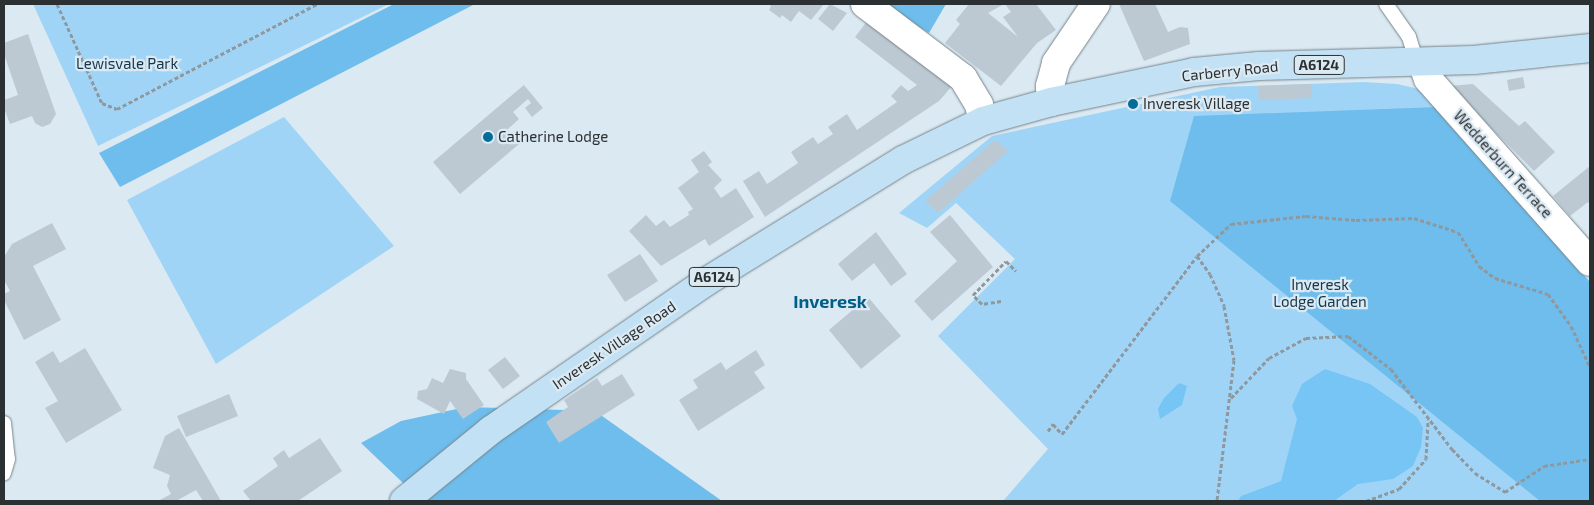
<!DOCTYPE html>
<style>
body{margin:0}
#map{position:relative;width:1594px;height:505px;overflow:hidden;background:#dbe9f2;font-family:"Exo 2",sans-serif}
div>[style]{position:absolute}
.green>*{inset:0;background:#a0d4f6}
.forest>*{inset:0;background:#6ebdec}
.water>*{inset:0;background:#76c5f5}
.building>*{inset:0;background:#bcc9d2}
.path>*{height:3px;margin-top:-1.5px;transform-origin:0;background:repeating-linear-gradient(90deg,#8e989e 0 4px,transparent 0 6.5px)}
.roads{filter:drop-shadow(0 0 1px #77848c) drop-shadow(0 0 1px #77848c)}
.lane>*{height:14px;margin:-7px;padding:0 7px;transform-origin:7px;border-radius:7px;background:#fff}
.street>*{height:28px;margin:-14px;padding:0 14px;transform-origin:14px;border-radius:14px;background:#fff}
.primary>*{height:28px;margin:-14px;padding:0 14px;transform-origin:14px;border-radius:14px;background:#c2e1f4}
.dots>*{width:14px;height:14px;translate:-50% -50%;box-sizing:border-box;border:2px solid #dbe9f2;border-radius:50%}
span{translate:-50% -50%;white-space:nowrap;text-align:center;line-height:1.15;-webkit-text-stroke:4.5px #dbe9f2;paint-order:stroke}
.shield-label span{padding:1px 4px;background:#dbe9f2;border:1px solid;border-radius:4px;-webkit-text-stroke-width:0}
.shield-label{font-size:14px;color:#2b3033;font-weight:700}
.park-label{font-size:15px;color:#13364a}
.street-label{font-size:15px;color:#2b3033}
.poi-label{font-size:15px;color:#2b3033}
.left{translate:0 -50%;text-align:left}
.quarter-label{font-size:18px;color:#005f88;font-weight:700}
.frame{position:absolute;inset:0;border:5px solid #2b3033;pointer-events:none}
</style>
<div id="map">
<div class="green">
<i style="clip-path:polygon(33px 4px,389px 4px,98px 146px)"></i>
<i style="clip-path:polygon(1364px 82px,1397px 84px,1419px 89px,1441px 111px,1590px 501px,1003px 501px,1048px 449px,938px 336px,1015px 259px,956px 203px,927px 228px,899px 213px,992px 136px,1220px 87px)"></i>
<i style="clip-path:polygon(284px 117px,394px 246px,216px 364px,127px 200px)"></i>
</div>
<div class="forest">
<i style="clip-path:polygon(394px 4px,475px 4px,120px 187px,99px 153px)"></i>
<i style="clip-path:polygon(882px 4px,946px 4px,929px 33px)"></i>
<i style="clip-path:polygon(1438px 107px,1590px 282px,1590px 501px,1540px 501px,1170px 201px,1194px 116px)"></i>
<i style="clip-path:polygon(466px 407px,595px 411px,722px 501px,422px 501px,361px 443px,401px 421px)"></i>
</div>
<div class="water">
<i style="clip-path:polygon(1325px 369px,1370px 384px,1417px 417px,1423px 428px,1421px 447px,1413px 466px,1393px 479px,1358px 484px,1334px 501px,1238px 501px,1241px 496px,1281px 481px,1297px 419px,1292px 406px,1302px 384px)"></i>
<i style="clip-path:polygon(1179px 383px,1187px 386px,1182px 405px,1160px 419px,1158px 409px,1164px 398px)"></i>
</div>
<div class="building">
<i style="clip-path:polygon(768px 4px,824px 4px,811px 20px,799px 11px,791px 22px,782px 15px,780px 18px,769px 10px,771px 6px)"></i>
<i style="clip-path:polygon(830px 4px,847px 13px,833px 31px,818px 19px)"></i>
<i style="clip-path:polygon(969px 4px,1004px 4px,988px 13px,1018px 37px,1003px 17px,1011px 12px,1005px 4px,1036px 4px,1056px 30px,1037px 43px,1001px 86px,945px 43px,960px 24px,956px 20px)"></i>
<i style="clip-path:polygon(1119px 4px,1155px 4px,1168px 32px,1180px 27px,1188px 28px,1190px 44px,1144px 61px)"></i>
<i style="clip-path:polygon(868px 20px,953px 85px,939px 101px,765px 217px,743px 181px,759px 171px,767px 184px,798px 163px,791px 152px,813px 137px,818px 144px,833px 134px,828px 127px,847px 114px,857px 130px,897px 102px,891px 96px,901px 85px,908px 91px,917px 85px,855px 37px)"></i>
<i style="clip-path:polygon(28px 34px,56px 114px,50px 124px,42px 127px,35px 123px,32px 116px,10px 124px,4px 108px,4px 100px,18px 95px,4px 54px,4px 43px)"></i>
<i style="clip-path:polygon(1523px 77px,1525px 88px,1509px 91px,1507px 80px)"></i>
<i style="clip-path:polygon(1312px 84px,1312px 98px,1259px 100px,1258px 86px)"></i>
<i style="clip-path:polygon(1473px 84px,1519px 126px,1525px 121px,1555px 152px,1534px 171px,1449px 86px)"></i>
<i style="clip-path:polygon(524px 85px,543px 108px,532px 117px,525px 108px,531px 103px,528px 99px,513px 112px,519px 119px,507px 130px,519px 144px,460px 194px,433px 162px)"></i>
<i style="clip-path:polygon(995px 140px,1008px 151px,938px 213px,925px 201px)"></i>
<i style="clip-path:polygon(704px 151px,712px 162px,708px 165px,722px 180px,714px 188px,721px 198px,736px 188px,754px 217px,709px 246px,705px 239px,661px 266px,629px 231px,646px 215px,656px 226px,664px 220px,670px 227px,689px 215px,688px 212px,693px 209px,678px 188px,699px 172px,691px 160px)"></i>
<i style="clip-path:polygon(1590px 166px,1590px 205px,1588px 202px,1570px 216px,1553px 196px)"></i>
<i style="clip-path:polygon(950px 215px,993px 267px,932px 321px,914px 301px,957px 261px,930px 232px)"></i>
<i style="clip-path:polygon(52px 223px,66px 249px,33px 266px,61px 320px,24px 340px,4px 300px,4px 294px,10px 291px,4px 280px,4px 257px,12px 244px)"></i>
<i style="clip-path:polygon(876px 232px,907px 274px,891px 286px,874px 263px,852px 281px,838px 264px)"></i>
<i style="clip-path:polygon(640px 254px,658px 281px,625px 302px,607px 275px)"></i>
<i style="clip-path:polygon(868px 297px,901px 336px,861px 369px,829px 330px)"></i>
<i style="clip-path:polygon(85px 348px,122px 410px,66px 443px,45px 408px,58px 401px,35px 362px,53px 351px,60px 363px)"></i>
<i style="clip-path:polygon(756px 350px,765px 365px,754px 372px,765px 388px,698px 431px,679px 400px,698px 388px,693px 380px,721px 362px,726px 370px)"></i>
<i style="clip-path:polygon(505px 357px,520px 376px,503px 389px,488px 370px)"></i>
<i style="clip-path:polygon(450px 369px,466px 373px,466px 379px,484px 405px,463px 419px,450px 401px,444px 414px,417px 399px,418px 391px,427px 389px,432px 378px,443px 383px)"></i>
<i style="clip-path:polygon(622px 374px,635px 395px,559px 443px,546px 422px,568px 407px,564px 400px,597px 378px,602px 386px)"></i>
<i style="clip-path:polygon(229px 394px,238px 416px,186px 437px,177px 416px)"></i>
<i style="clip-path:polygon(179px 428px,221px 501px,203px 501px,196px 490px,176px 501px,158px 501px,171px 494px,167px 486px,170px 475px,153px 468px,165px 436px)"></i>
<i style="clip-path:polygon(320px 438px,342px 471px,298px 501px,251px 501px,243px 491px,278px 466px,273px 458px,284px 450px,289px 458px)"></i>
</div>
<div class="path">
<i style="left:57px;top:4px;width:109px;rotate:65.6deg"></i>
<i style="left:102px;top:103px;width:16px;rotate:22deg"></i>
<i style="left:117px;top:109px;width:226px;rotate:-27.7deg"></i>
<i style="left:1197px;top:256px;width:22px;rotate:54deg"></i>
<i style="left:1210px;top:274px;width:35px;rotate:66deg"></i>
<i style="left:1224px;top:306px;width:55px;rotate:79.5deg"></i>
<i style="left:1234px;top:360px;width:142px;rotate:96.9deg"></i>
<i style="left:1001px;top:301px;width:19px;rotate:171deg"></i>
<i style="left:982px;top:304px;width:13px;rotate:-135deg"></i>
<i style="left:973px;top:295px;width:47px;rotate:-45.9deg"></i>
<i style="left:1006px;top:261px;width:14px;rotate:45deg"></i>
<i style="left:1231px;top:398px;width:55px;rotate:-46.5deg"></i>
<i style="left:1269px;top:358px;width:42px;rotate:-28.4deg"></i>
<i style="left:1306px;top:338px;width:42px;rotate:-2.7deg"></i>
<i style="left:1348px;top:336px;width:54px;rotate:37.5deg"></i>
<i style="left:1391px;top:369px;width:101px;rotate:52.7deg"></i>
<i style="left:1452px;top:449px;width:33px;rotate:46deg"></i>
<i style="left:1475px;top:473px;width:36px;rotate:32deg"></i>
<i style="left:1505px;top:492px;width:47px;rotate:-33.7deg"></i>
<i style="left:1544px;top:466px;width:47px;rotate:-8.7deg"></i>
<i style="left:1048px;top:431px;width:9px;rotate:-54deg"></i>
<i style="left:1053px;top:424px;width:13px;rotate:48deg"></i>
<i style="left:1062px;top:434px;width:223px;rotate:-52.8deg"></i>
<i style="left:1197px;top:256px;width:47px;rotate:-43.3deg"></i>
<i style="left:1231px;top:224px;width:75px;rotate:-6.1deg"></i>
<i style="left:1306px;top:216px;width:50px;rotate:4.6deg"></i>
<i style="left:1356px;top:220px;width:58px;rotate:-2deg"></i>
<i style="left:1414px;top:218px;width:46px;rotate:17.7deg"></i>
<i style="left:1458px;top:232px;width:40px;rotate:58deg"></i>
<i style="left:1479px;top:266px;width:20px;rotate:37deg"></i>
<i style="left:1495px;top:278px;width:55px;rotate:16.8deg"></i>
<i style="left:1548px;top:294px;width:39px;rotate:54deg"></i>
<i style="left:1571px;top:326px;width:45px;rotate:65.1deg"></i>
<i style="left:1366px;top:501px;width:35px;rotate:-20deg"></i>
<i style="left:1399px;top:489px;width:40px;rotate:-48deg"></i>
<i style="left:1426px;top:459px;width:39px;rotate:-87deg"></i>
</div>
<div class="roads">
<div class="lane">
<i style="left:1386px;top:4px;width:40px;rotate:55.1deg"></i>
<i style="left:1409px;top:37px;width:27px;rotate:73deg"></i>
<i style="left:4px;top:423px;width:36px;rotate:84deg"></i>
<i style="left:8px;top:459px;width:15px;rotate:106deg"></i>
</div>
<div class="street">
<i style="left:865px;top:4px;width:123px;rotate:37.1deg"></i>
<i style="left:963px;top:78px;width:31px;rotate:59deg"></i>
<i style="left:979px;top:105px;width:16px;rotate:76deg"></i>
<i style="left:1422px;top:63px;width:17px;rotate:69deg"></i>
<i style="left:1428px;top:79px;width:244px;rotate:48.5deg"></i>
<i style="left:1051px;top:102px;width:16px;rotate:-94deg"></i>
<i style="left:1050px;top:86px;width:24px;rotate:-75deg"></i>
<i style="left:1056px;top:63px;width:71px;rotate:-55.9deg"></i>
</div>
<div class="primary">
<i style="left:404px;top:501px;width:112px;rotate:-39.2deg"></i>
<i style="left:491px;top:430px;width:259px;rotate:-34.6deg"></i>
<i style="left:704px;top:283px;width:234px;rotate:-31.7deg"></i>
<i style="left:903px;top:160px;width:89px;rotate:-26deg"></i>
<i style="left:983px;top:121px;width:71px;rotate:-15.6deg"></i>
<i style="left:1051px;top:102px;width:146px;rotate:-11.8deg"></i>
<i style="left:1194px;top:72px;width:65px;rotate:-5.3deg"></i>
<i style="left:1259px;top:66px;width:215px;rotate:-1.6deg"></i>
<i style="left:1474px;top:60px;width:117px;rotate:-5.9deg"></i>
</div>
</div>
<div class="dots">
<i style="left:1133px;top:104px;background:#036c99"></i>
<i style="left:488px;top:137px;background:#036c99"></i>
</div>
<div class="shield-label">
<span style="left:1319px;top:65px">A6124</span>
<span style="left:714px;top:277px">A6124</span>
</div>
<div class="park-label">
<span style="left:127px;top:64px">Lewisvale Park</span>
<span style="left:1320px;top:293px">Inveresk<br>Lodge Garden</span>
</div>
<div class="street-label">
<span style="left:1230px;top:71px;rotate:-6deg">Carberry Road</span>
<span style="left:1503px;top:164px;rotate:48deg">Wedderburn Terrace</span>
<span style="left:614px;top:345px;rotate:-34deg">Inveresk Village Road</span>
</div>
<div class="poi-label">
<span class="left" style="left:1143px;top:104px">Inveresk Village</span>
<span class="left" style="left:498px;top:137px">Catherine Lodge</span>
</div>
<div class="quarter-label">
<span style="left:830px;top:301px">Inveresk</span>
</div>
<div class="frame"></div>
</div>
